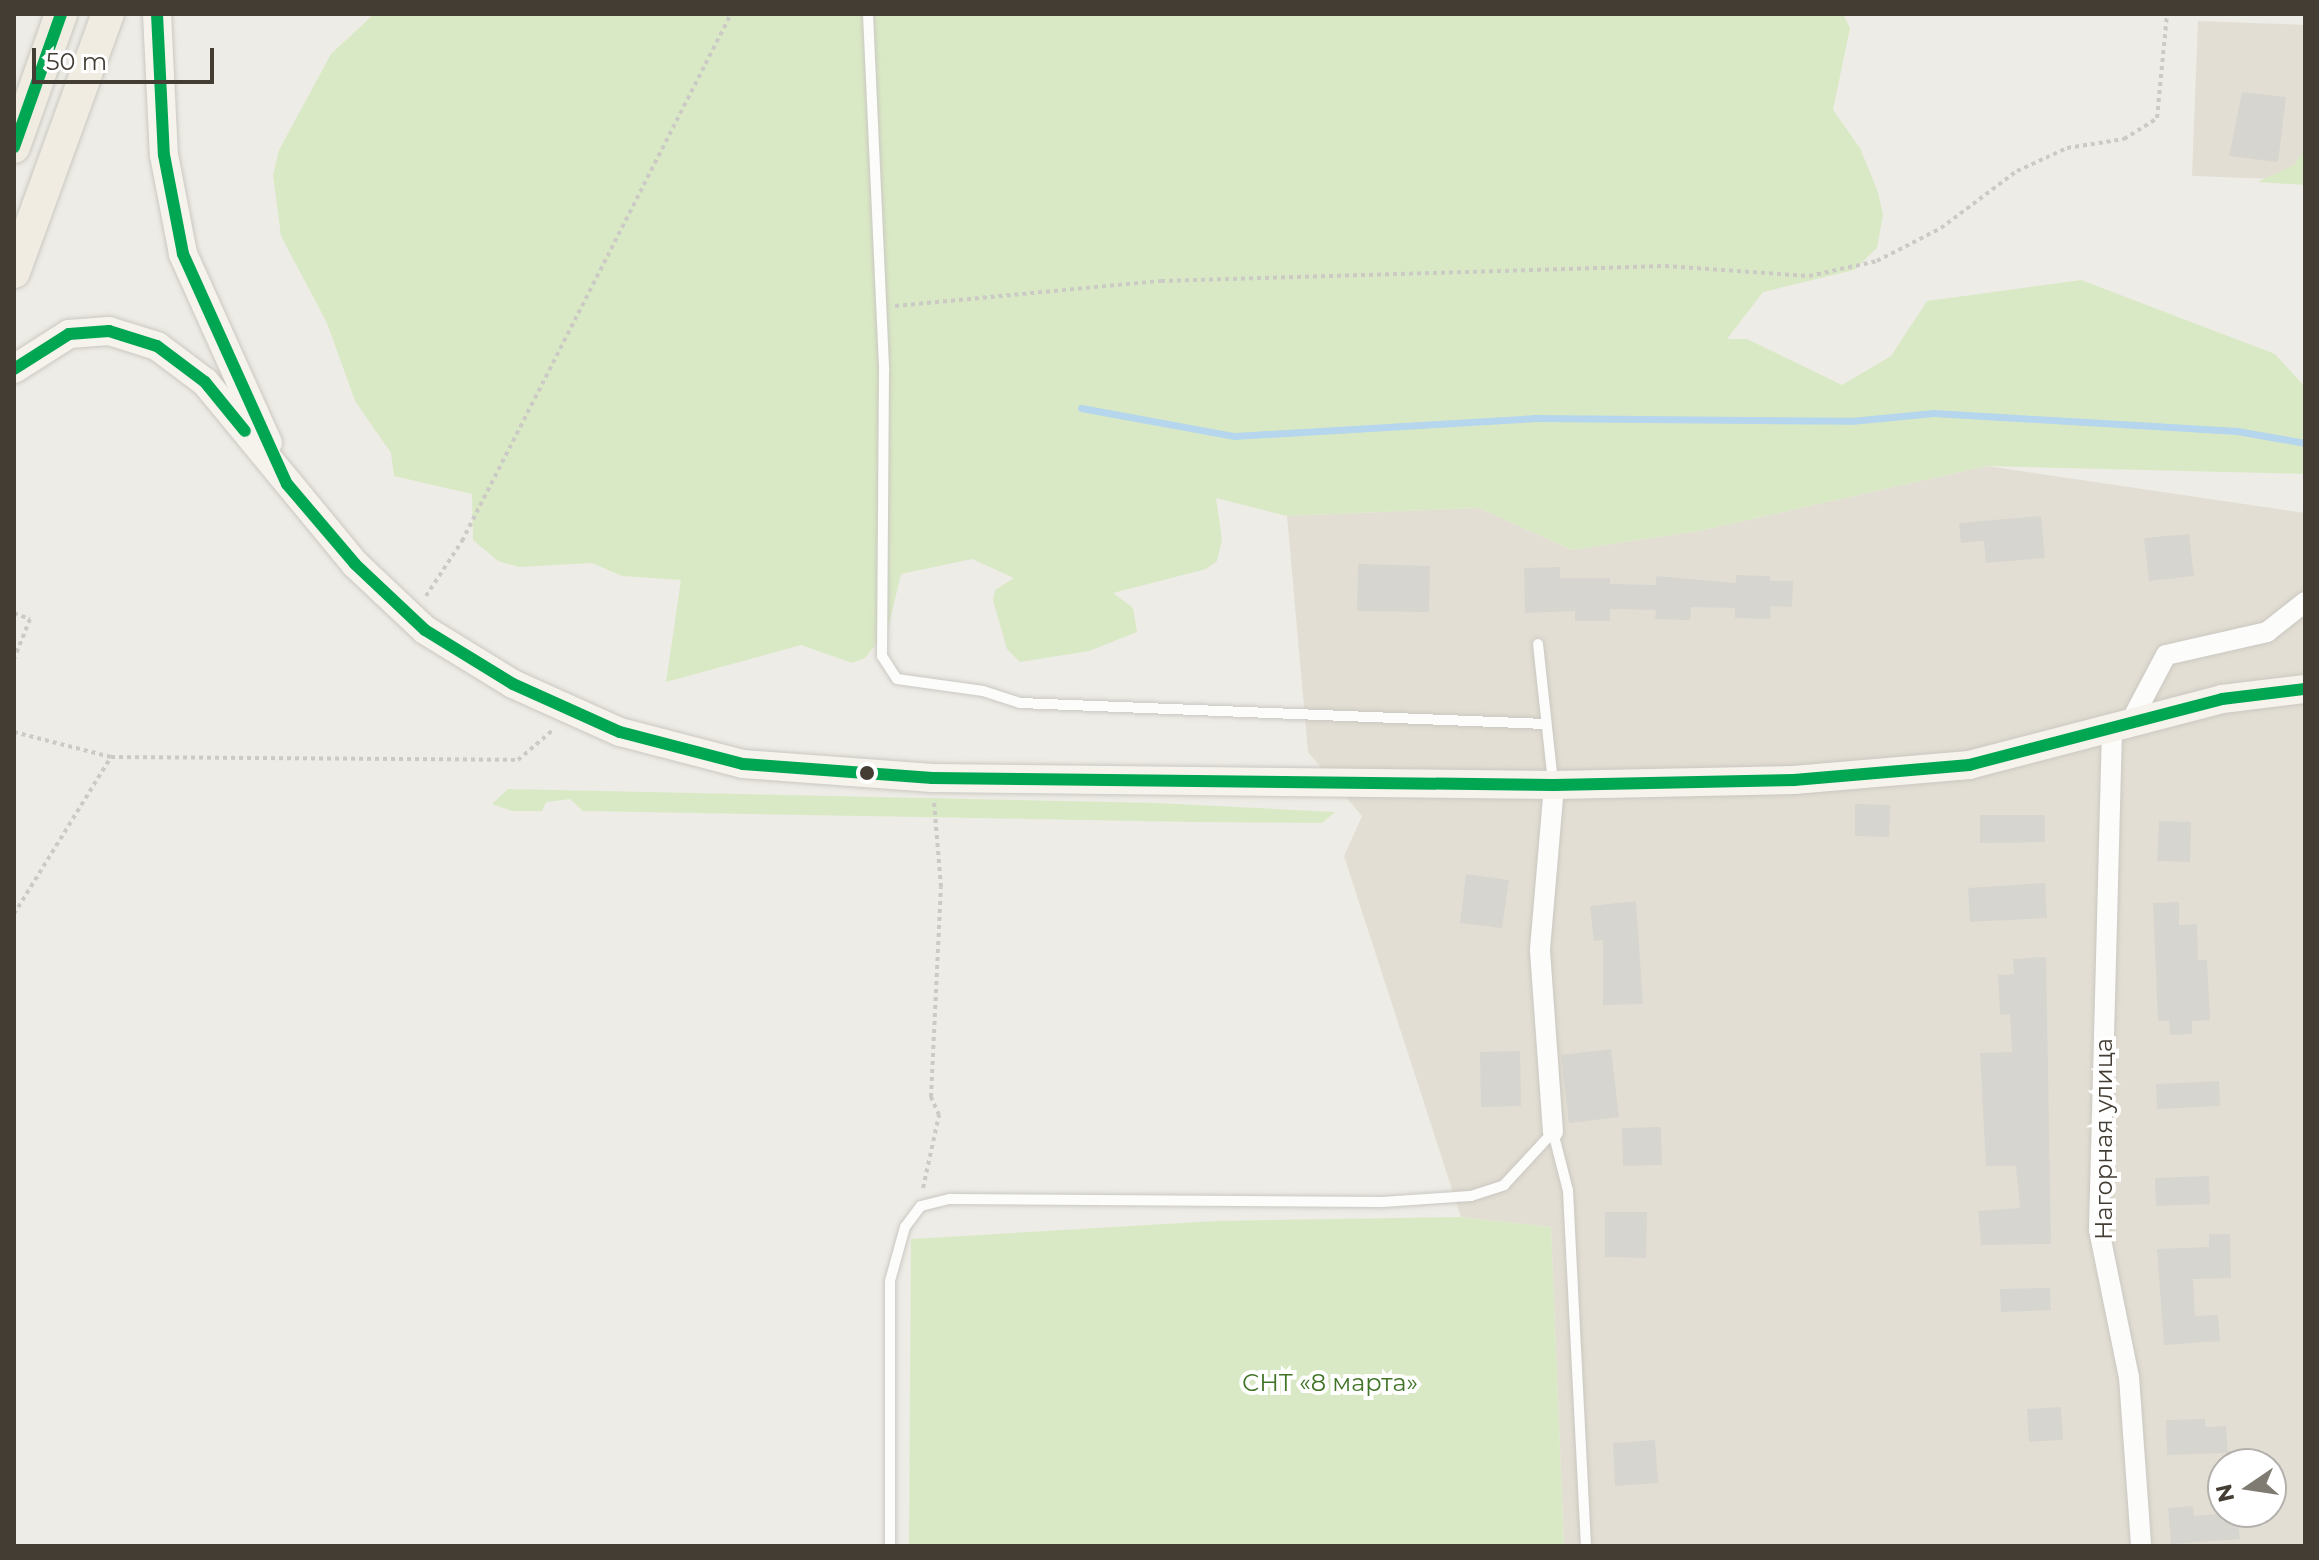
<!DOCTYPE html>
<meta charset="utf-8">
<style>
body{margin:0}
#map{position:relative;width:2319px;height:1560px;overflow:hidden;background:#eeece6;font-family:Montserrat,sans-serif}
div>[style]{position:absolute}
.residential>*{inset:0;background:#e3ded3}
.green>*{inset:0;background:#dae9c5}
.stream>*{height:7px;margin:-3.5px;padding:0 3.5px;transform-origin:3.5px;border-radius:3.5px;background:#b5d6ed}
.building>*{inset:0;background:#d7d5cf}
.path>*{height:4px;margin-top:-2px;transform-origin:0;background:repeating-linear-gradient(90deg,#cccac5 0 4px,transparent 0 8px)}
.roads{filter:drop-shadow(0 0 2px #cac8c2) drop-shadow(0 0 2px #cac8c2)}
.lane>*{height:10px;margin:-5px;padding:0 5px;transform-origin:5px;border-radius:5px;background:#fcfcfb}
.street>*{height:20px;margin:-10px;padding:0 10px;transform-origin:10px;border-radius:10px;background:#fcfcfb}
.secondary>*{height:28px;margin:-14px;padding:0 14px;transform-origin:14px;border-radius:14px;background:#f6f3ec}
.primary>*{height:32px;margin:-16px;padding:0 16px;transform-origin:16px;border-radius:16px;background:#f0ece2}
.bus-1>*{height:12px;margin:-6px;padding:0 6px;transform-origin:6px;border-radius:6px;background:#00a651}
.dots>*{width:22px;height:22px;translate:-50% -50%;box-sizing:border-box;border:4px solid #fff;border-radius:50%}
span{translate:-50% -50%;white-space:nowrap;text-align:center;line-height:1.15;-webkit-text-stroke:8px #fff;paint-order:stroke}
.street-label{font-size:24px;color:#433d33}
.park-label{font-size:24px;color:#427427}
.frame{position:absolute;inset:0;border:16px solid #433d33;pointer-events:none}
.north{position:absolute;left:2207px;top:1448px;width:80px;height:80px;box-sizing:border-box;background:#fff;border:2px solid #b4b1ad;border-radius:50%;rotate:257deg;font-size:22px;font-weight:700;line-height:32px;text-align:center;color:#433d33}
.north::after{content:'';display:block;margin:auto;width:28px;height:36px;background:#7f7a72;clip-path:polygon(50% 0,100% 100%,50% 72%,0 100%)}
.scale{position:absolute;left:32px;top:48px;width:182px;height:36px;box-sizing:border-box;border:4px solid #433d33;border-top:0;padding-left:10px;font-size:24px;line-height:28px;white-space:nowrap;color:#433d33;-webkit-text-stroke:6px #fff;paint-order:stroke}
</style>
<div id="map">
<div class="residential">
<i style="clip-path:polygon(2198px 21px,2305px 25px,2305px 180px,2192px 176px)"></i>
<i style="clip-path:polygon(evenodd,1987px 466px,2305px 513px,2305px 1546px,1564px 1546px,1551px 1227px,1461px 1217px,1344px 856px,1362px 816px,1308px 752px,1287px 516px,1479px 508px,1572px 550px,1699px 531px,1987px 466px,2223px 1464px,2271px 1464px,2271px 1512px,2223px 1512px,2223px 1464px)"></i>
</div>
<div class="green">
<i style="clip-path:polygon(374px 14px,1843px 14px,1850px 28px,1833px 110px,1860px 148px,1878px 192px,1883px 215px,1877px 248px,1854px 270px,1763px 292px,1727px 339px,1747px 339px,1842px 385px,1891px 356px,1927px 301px,2081px 280px,2275px 354px,2305px 387px,2305px 474px,1987px 466px,1699px 531px,1572px 550px,1479px 508px,1287px 516px,1216px 498px,1222px 540px,1217px 561px,1206px 569px,1113px 593px,1133px 608px,1137px 632px,1089px 651px,1020px 662px,1007px 649px,993px 600px,995px 590px,1014px 578px,972px 559px,901px 574px,888px 629px,865px 658px,852px 663px,801px 645px,666px 682px,681px 580px,622px 576px,592px 563px,519px 567px,498px 561px,473px 540px,472px 494px,394px 476px,391px 453px,355px 401px,327px 323px,281px 236px,273px 175px,279px 150px,331px 54px)"></i>
<i style="clip-path:polygon(2305px 149px,2305px 185px,2258px 182px,2294px 165px)"></i>
<i style="clip-path:polygon(508px 789px,1158px 803px,1335px 812px,1322px 823px,1191px 822px,583px 811px,570px 799px,546px 802px,542px 811px,512px 811px,492px 804px)"></i>
<i style="clip-path:polygon(1461px 1217px,1551px 1227px,1564px 1546px,909px 1546px,911px 1239px,1216px 1221px)"></i>
</div>
<div class="stream">
<i style="left:1081px;top:408px;width:156px;rotate:10.4deg"></i>
<i style="left:1234px;top:436px;width:300px;rotate:-3.4deg"></i>
<i style="left:1533px;top:418px;width:318px;rotate:0.5deg"></i>
<i style="left:1851px;top:421px;width:83px;rotate:-5.5deg"></i>
<i style="left:1934px;top:413px;width:304px;rotate:3.4deg"></i>
<i style="left:2237px;top:431px;width:69px;rotate:10deg"></i>
</div>
<div class="building">
<i style="clip-path:polygon(2242px 92px,2286px 97px,2278px 162px,2229px 156px)"></i>
<i style="clip-path:polygon(2041px 516px,2045px 558px,1986px 563px,1984px 541px,1961px 543px,1959px 523px)"></i>
<i style="clip-path:polygon(2189px 534px,2194px 576px,2149px 581px,2144px 538px)"></i>
<i style="clip-path:polygon(1358px 564px,1430px 566px,1429px 612px,1357px 611px)"></i>
<i style="clip-path:polygon(1560px 567px,1560px 578px,1610px 578px,1610px 584px,1656px 585px,1656px 576px,1736px 583px,1736px 575px,1770px 576px,1770px 581px,1793px 581px,1792px 607px,1771px 606px,1770px 619px,1735px 618px,1735px 608px,1691px 607px,1690px 620px,1655px 619px,1656px 610px,1610px 609px,1610px 621px,1575px 621px,1575px 611px,1525px 613px,1524px 568px)"></i>
<i style="clip-path:polygon(1855px 804px,1890px 805px,1889px 837px,1855px 836px)"></i>
<i style="clip-path:polygon(1980px 815px,2045px 815px,2045px 842px,1980px 843px)"></i>
<i style="clip-path:polygon(2159px 821px,2191px 822px,2190px 862px,2157px 861px)"></i>
<i style="clip-path:polygon(1466px 874px,1509px 880px,1502px 928px,1460px 923px)"></i>
<i style="clip-path:polygon(2045px 883px,2047px 918px,1970px 922px,1968px 888px)"></i>
<i style="clip-path:polygon(1636px 901px,1643px 1004px,1603px 1005px,1603px 940px,1594px 941px,1590px 906px)"></i>
<i style="clip-path:polygon(2179px 902px,2179px 925px,2197px 924px,2198px 960px,2207px 960px,2210px 1020px,2192px 1021px,2192px 1034px,2170px 1035px,2169px 1021px,2158px 1021px,2153px 903px)"></i>
<i style="clip-path:polygon(2046px 957px,2051px 1244px,1981px 1245px,1978px 1211px,2020px 1208px,2016px 1166px,1986px 1166px,1980px 1053px,2012px 1052px,2010px 1014px,2000px 1015px,1998px 975px,2014px 974px,2013px 959px)"></i>
<i style="clip-path:polygon(1611px 1049px,1619px 1117px,1569px 1123px,1561px 1055px)"></i>
<i style="clip-path:polygon(1520px 1051px,1521px 1106px,1481px 1107px,1480px 1052px)"></i>
<i style="clip-path:polygon(2219px 1081px,2220px 1106px,2157px 1109px,2156px 1084px)"></i>
<i style="clip-path:polygon(1661px 1127px,1662px 1165px,1623px 1166px,1622px 1128px)"></i>
<i style="clip-path:polygon(2209px 1176px,2210px 1204px,2156px 1206px,2155px 1178px)"></i>
<i style="clip-path:polygon(1605px 1212px,1647px 1212px,1646px 1258px,1605px 1257px)"></i>
<i style="clip-path:polygon(2209px 1234px,2230px 1234px,2231px 1278px,2193px 1279px,2195px 1316px,2218px 1315px,2220px 1341px,2164px 1345px,2157px 1249px,2209px 1247px)"></i>
<i style="clip-path:polygon(2050px 1288px,2051px 1310px,2001px 1312px,2000px 1289px)"></i>
<i style="clip-path:polygon(2061px 1407px,2063px 1440px,2029px 1442px,2027px 1409px)"></i>
<i style="clip-path:polygon(2205px 1419px,2205px 1427px,2226px 1426px,2228px 1453px,2167px 1455px,2166px 1420px)"></i>
<i style="clip-path:polygon(1655px 1440px,1658px 1483px,1615px 1486px,1613px 1443px)"></i>
<i style="clip-path:polygon(2193px 1506px,2194px 1516px,2237px 1512px,2240px 1539px,2171px 1544px,2168px 1508px)"></i>
</div>
<div class="path">
<i style="left:895px;top:306px;width:267px;rotate:-5.4deg"></i>
<i style="left:1161px;top:281px;width:504px;rotate:-1.7deg"></i>
<i style="left:1665px;top:266px;width:144px;rotate:4deg"></i>
<i style="left:1809px;top:276px;width:70px;rotate:-12.4deg"></i>
<i style="left:1877px;top:261px;width:72px;rotate:-27.3deg"></i>
<i style="left:1941px;top:228px;width:95px;rotate:-36.9deg"></i>
<i style="left:2017px;top:171px;width:55px;rotate:-24.7deg"></i>
<i style="left:2067px;top:148px;width:58px;rotate:-9deg"></i>
<i style="left:2124px;top:139px;width:39px;rotate:-32deg"></i>
<i style="left:2157px;top:118px;width:104px;rotate:-84.5deg"></i>
<i style="left:426px;top:596px;width:66px;rotate:-56.8deg"></i>
<i style="left:462px;top:541px;width:592px;rotate:-62.96deg"></i>
<i style="left:14px;top:613px;width:17px;rotate:21deg"></i>
<i style="left:30px;top:619px;width:43px;rotate:111.8deg"></i>
<i style="left:14px;top:732px;width:100px;rotate:14.5deg"></i>
<i style="left:111px;top:757px;width:407px;rotate:0.4deg"></i>
<i style="left:518px;top:760px;width:46px;rotate:-40.6deg"></i>
<i style="left:14px;top:914px;width:185px;rotate:-58.3deg"></i>
<i style="left:923px;top:1188px;width:75px;rotate:-77.6deg"></i>
<i style="left:939px;top:1115px;width:20px;rotate:-114deg"></i>
<i style="left:931px;top:1097px;width:210px;rotate:-87.3deg"></i>
<i style="left:941px;top:887px;width:85px;rotate:-94.7deg"></i>
</div>
<div class="roads">
<div class="lane">
<i style="left:868px;top:14px;width:357px;rotate:87.4deg"></i>
<i style="left:884px;top:371px;width:285px;rotate:90.4deg"></i>
<i style="left:882px;top:656px;width:27px;rotate:57deg"></i>
<i style="left:897px;top:679px;width:87px;rotate:7.9deg"></i>
<i style="left:983px;top:691px;width:39px;rotate:18deg"></i>
<i style="left:1020px;top:703px;width:524px;rotate:2.29deg"></i>
<i style="left:1538px;top:644px;width:140px;rotate:83.8deg"></i>
<i style="left:1553px;top:1132px;width:61px;rotate:75.7deg"></i>
<i style="left:1568px;top:1191px;width:355px;rotate:87.1deg"></i>
<i style="left:890px;top:1546px;width:265px;rotate:-90deg"></i>
<i style="left:890px;top:1281px;width:56px;rotate:-74.5deg"></i>
<i style="left:905px;top:1227px;width:26px;rotate:-53deg"></i>
<i style="left:921px;top:1206px;width:30px;rotate:-14deg"></i>
<i style="left:950px;top:1199px;width:432px;rotate:0.4deg"></i>
<i style="left:1382px;top:1202px;width:89px;rotate:-3.9deg"></i>
<i style="left:1471px;top:1196px;width:35px;rotate:-18deg"></i>
<i style="left:1504px;top:1185px;width:72px;rotate:-47.2deg"></i>
</div>
<div class="street">
<i style="left:2130px;top:723px;width:77px;rotate:-62.1deg"></i>
<i style="left:2166px;top:655px;width:104px;rotate:-12.8deg"></i>
<i style="left:2267px;top:632px;width:48px;rotate:-38.3deg"></i>
<i style="left:2112px;top:729px;width:501px;rotate:91.49deg"></i>
<i style="left:2099px;top:1230px;width:150px;rotate:78.5deg"></i>
<i style="left:2129px;top:1377px;width:169px;rotate:85.9deg"></i>
<i style="left:1553px;top:1132px;width:183px;rotate:-94.1deg"></i>
<i style="left:1540px;top:949px;width:165px;rotate:-85.1deg"></i>
</div>
<div class="secondary">
<i style="left:157px;top:14px;width:141px;rotate:87.2deg"></i>
<i style="left:164px;top:155px;width:101px;rotate:79.1deg"></i>
<i style="left:183px;top:254px;width:207px;rotate:65.8deg"></i>
<i style="left:14px;top:369px;width:65px;rotate:-32.5deg"></i>
<i style="left:69px;top:334px;width:40px;rotate:-4.3deg"></i>
<i style="left:109px;top:331px;width:50px;rotate:17.4deg"></i>
<i style="left:157px;top:346px;width:60px;rotate:36.9deg"></i>
<i style="left:205px;top:382px;width:236px;rotate:50.5deg"></i>
<i style="left:355px;top:564px;width:96px;rotate:43.3deg"></i>
<i style="left:425px;top:630px;width:103px;rotate:31.5deg"></i>
<i style="left:513px;top:684px;width:117px;rotate:24.2deg"></i>
<i style="left:620px;top:732px;width:127px;rotate:14.6deg"></i>
<i style="left:743px;top:764px;width:190px;rotate:4.2deg"></i>
<i style="left:932px;top:778px;width:622px;rotate:0.64deg"></i>
<i style="left:1554px;top:785px;width:240px;rotate:-1.2deg"></i>
<i style="left:1794px;top:780px;width:176px;rotate:-4.9deg"></i>
<i style="left:1969px;top:765px;width:261px;rotate:-14.6deg"></i>
<i style="left:2222px;top:699px;width:84px;rotate:-6.9deg"></i>
</div>
<div class="primary">
<i style="left:14px;top:147px;width:141px;rotate:-70.5deg"></i>
<i style="left:14px;top:272px;width:275px;rotate:-70deg"></i>
</div>
</div>
<div class="bus-1">
<i style="left:157px;top:14px;width:141px;rotate:87.2deg"></i>
<i style="left:164px;top:155px;width:101px;rotate:79.1deg"></i>
<i style="left:183px;top:254px;width:252px;rotate:65.7deg"></i>
<i style="left:287px;top:484px;width:105px;rotate:49.6deg"></i>
<i style="left:355px;top:564px;width:96px;rotate:43.3deg"></i>
<i style="left:425px;top:630px;width:103px;rotate:31.5deg"></i>
<i style="left:513px;top:684px;width:117px;rotate:24.2deg"></i>
<i style="left:620px;top:732px;width:127px;rotate:14.6deg"></i>
<i style="left:743px;top:764px;width:190px;rotate:4.2deg"></i>
<i style="left:932px;top:778px;width:622px;rotate:0.64deg"></i>
<i style="left:1554px;top:785px;width:240px;rotate:-1.2deg"></i>
<i style="left:1794px;top:780px;width:176px;rotate:-4.9deg"></i>
<i style="left:1969px;top:765px;width:261px;rotate:-14.6deg"></i>
<i style="left:2222px;top:699px;width:84px;rotate:-6.9deg"></i>
<i style="left:14px;top:147px;width:141px;rotate:-70.5deg"></i>
<i style="left:14px;top:369px;width:65px;rotate:-32.5deg"></i>
<i style="left:69px;top:334px;width:40px;rotate:-4.3deg"></i>
<i style="left:109px;top:331px;width:50px;rotate:17.4deg"></i>
<i style="left:157px;top:346px;width:60px;rotate:36.9deg"></i>
<i style="left:205px;top:382px;width:63px;rotate:50.8deg"></i>
</div>
<div class="dots">
<i style="left:867px;top:773px;background:#433d33"></i>
</div>
<div class="street-label">
<span style="left:2104px;top:1139px;rotate:-90deg">Нагорная улица</span>
</div>
<div class="park-label">
<span style="left:1330px;top:1383px">СНТ «8 марта»</span>
</div>
<div class="frame"></div>
<div class="north">N</div>
<div class="scale">50 m</div>
</div>
